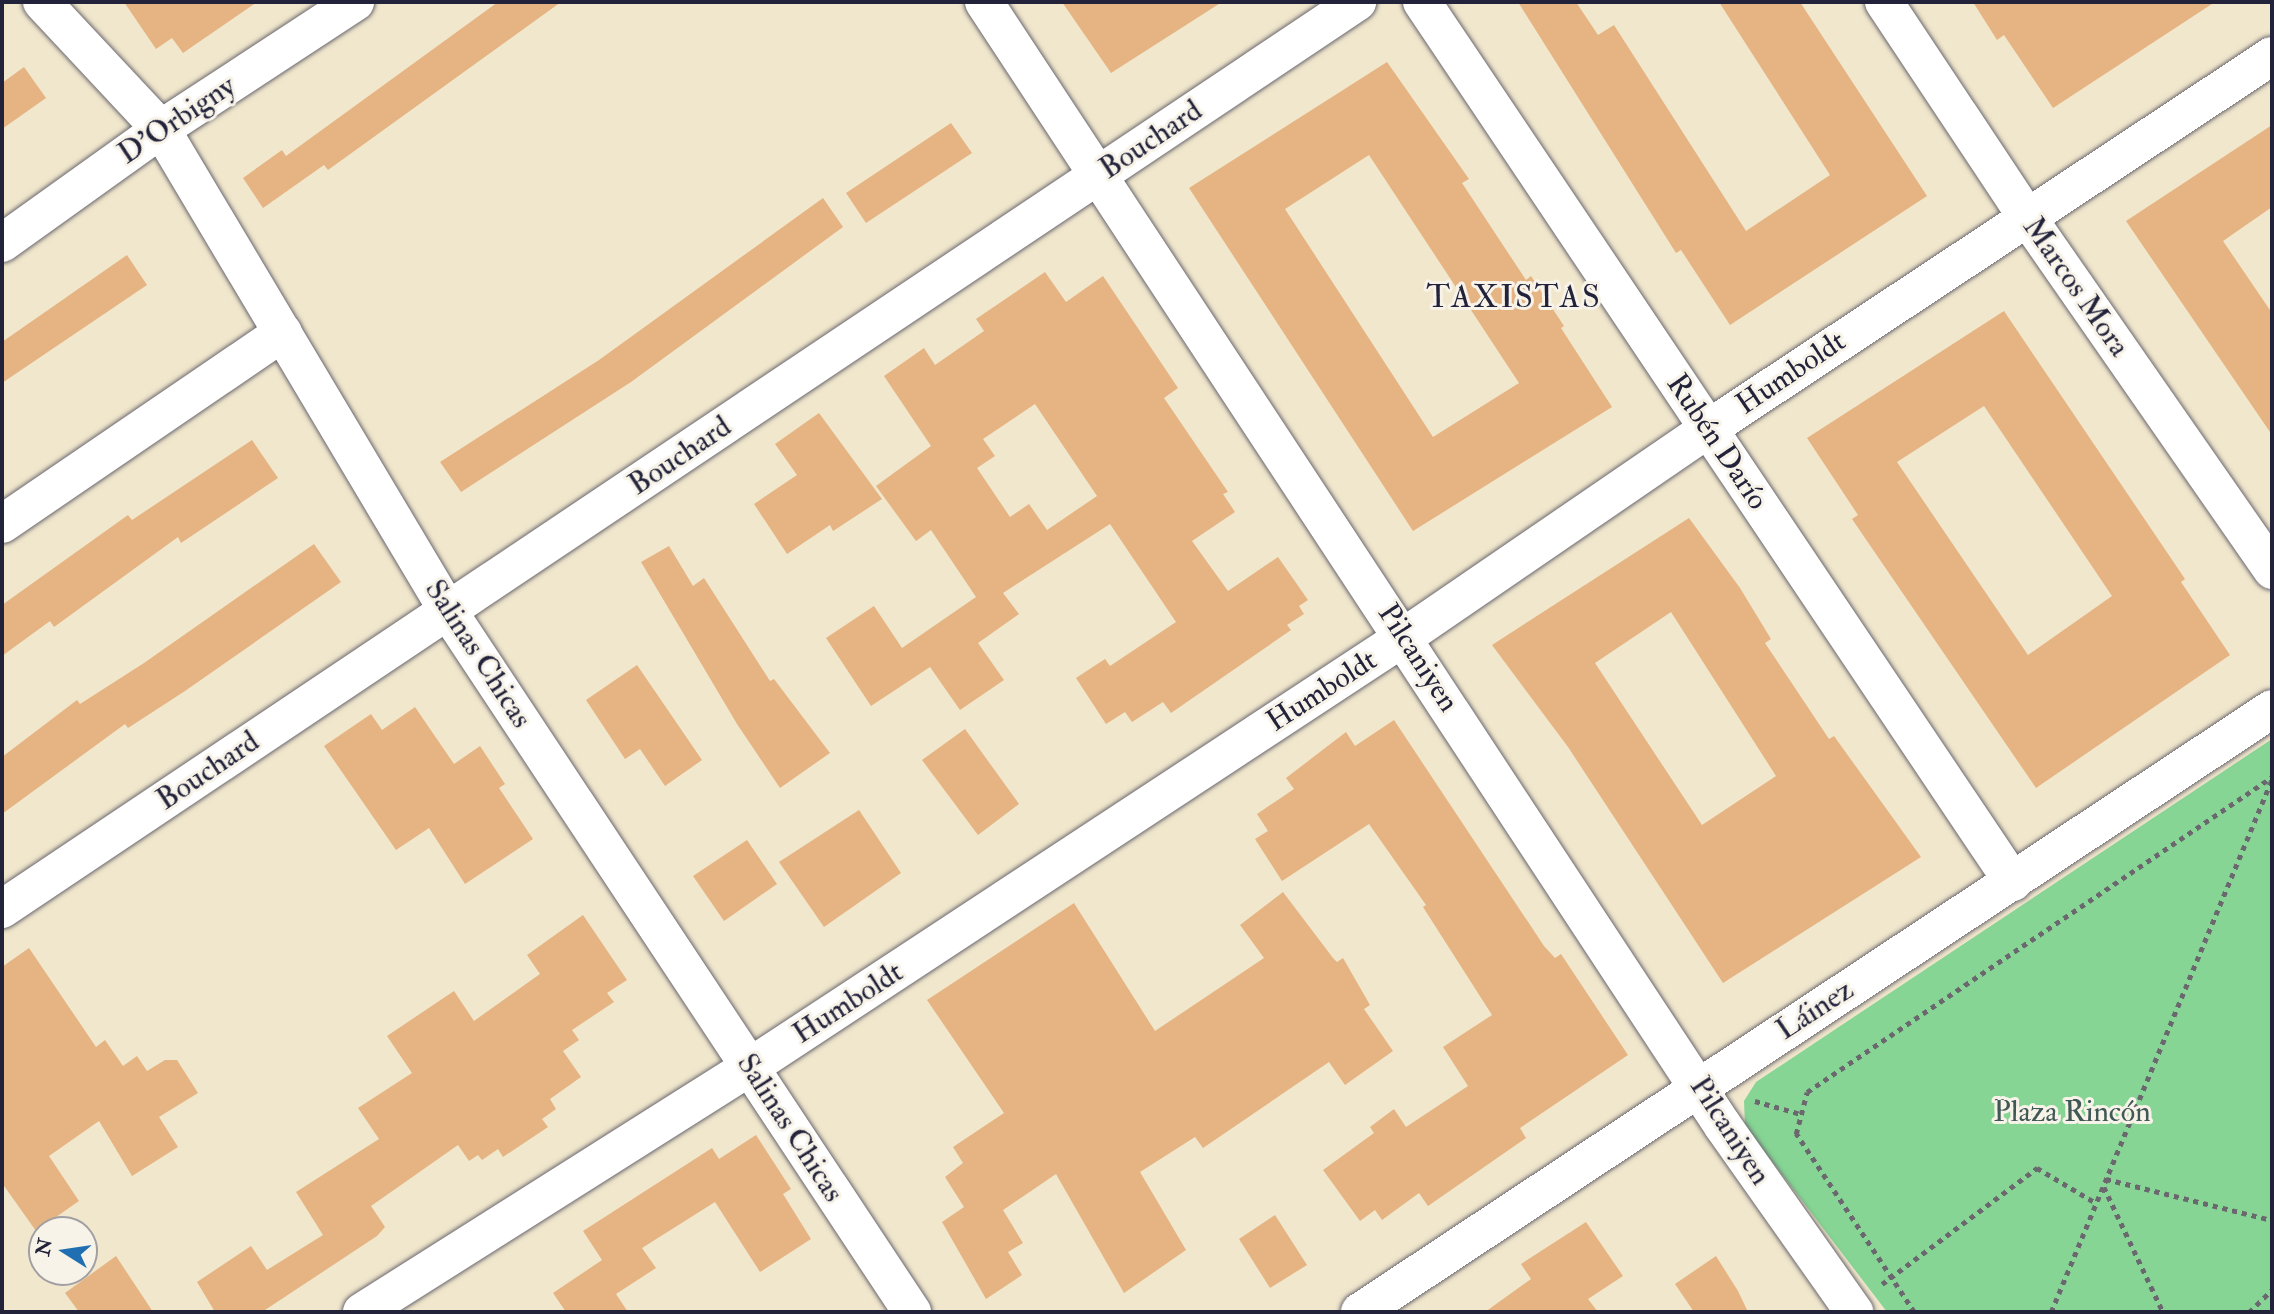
<!DOCTYPE html>
<meta charset="utf-8">
<style>
body{margin:0}
#map{position:relative;width:2274px;height:1314px;overflow:hidden;background:#f1e7cd;font-family:"IM FELL Double Pica",serif}
div>[style]{position:absolute}
.green>*{inset:0;background:#86d594}
.building>*{inset:0;background:#e5b482}
.path>*{height:4.5px;margin-top:-2.25px;transform-origin:0;background:repeating-linear-gradient(90deg,#6a676e 0 5px,transparent 0 10px)}
.roads{filter:drop-shadow(0 0 2px #6a676e) drop-shadow(0 0 2px #6a676e)}
.minor>*{height:38px;margin:-19px;padding:0 19px;transform-origin:19px;border-radius:19px;background:#fff}
span{translate:-50% -50%;white-space:nowrap;text-align:center;line-height:1.15;-webkit-text-stroke:6px #f7f3e8;paint-order:stroke}
.street-label{font-size:30px;color:#22223b}
.park-label{font-size:30px;color:#405856}
.neighbourhood-label{font-size:32px;color:#22223b;letter-spacing:2px}
.frame{position:absolute;inset:0;border:4px solid #22223b;pointer-events:none}
.north{position:absolute;left:28px;top:1216px;width:70px;height:70px;box-sizing:border-box;background:#f7f3e8;border:2px solid #a29fa3;border-radius:50%;rotate:282deg;font-size:19px;font-weight:700;line-height:28px;text-align:center;color:#22223b}
.north::after{content:'';display:block;margin:auto;width:24px;height:32px;background:#1f6fb2;clip-path:polygon(50% 0,100% 100%,50% 72%,0 100%)}
</style>
<div id="map">
<div class="green">
<i style="clip-path:polygon(2272px 739px,2272px 1312px,1887px 1312px,1745px 1126px,1744px 1101px,1756px 1082px)"></i>
</div>
<div class="building">
<i style="clip-path:polygon(124px 2px,257px 2px,183px 53px,172px 38px,156px 49px)"></i>
<i style="clip-path:polygon(498px 2px,561px 2px,328px 170px,324px 165px,263px 208px,243px 178px,282px 150px,286px 156px)"></i>
<i style="clip-path:polygon(1062px 2px,1222px 2px,1111px 73px)"></i>
<i style="clip-path:polygon(1518px 2px,1576px 2px,1598px 35px,1614px 25px,1746px 231px,1830px 175px,1719px 2px,1800px 2px,1927px 196px,1730px 325px,1681px 250px,1676px 253px)"></i>
<i style="clip-path:polygon(1973px 2px,2215px 2px,2053px 108px,2004px 35px,1997px 40px)"></i>
<i style="clip-path:polygon(evenodd,1387px 62px,1469px 179px,1462px 183px,1526px 280px,1531px 276px,1564px 326px,1561px 328px,1612px 407px,1413px 531px,1189px 188px,1387px 62px,1369px 155px,1519px 383px,1433px 437px,1285px 209px,1369px 155px)"></i>
<i style="clip-path:polygon(24px 67px,46px 98px,2px 129px,2px 83px)"></i>
<i style="clip-path:polygon(951px 123px,972px 153px,866px 223px,846px 193px)"></i>
<i style="clip-path:polygon(2272px 125px,2272px 207px,2223px 241px,2272px 313px,2272px 435px,2126px 221px)"></i>
<i style="clip-path:polygon(823px 198px,843px 227px,631px 382px,461px 492px,440px 462px,599px 360px)"></i>
<i style="clip-path:polygon(127px 255px,147px 285px,2px 383px,2px 342px)"></i>
<i style="clip-path:polygon(evenodd,1045px 272px,1066px 302px,1103px 276px,1178px 388px,1164px 398px,1228px 492px,1223px 494px,1235px 512px,1192px 541px,1228px 591px,1278px 557px,1308px 600px,1299px 606px,1304px 614px,1287px 625px,1291px 630px,1171px 713px,1163px 702px,1132px 722px,1125px 712px,1106px 724px,1076px 678px,1105px 659px,1110px 666px,1176px 622px,1110px 524px,1003px 593px,1019px 614px,978px 643px,1004px 680px,960px 710px,930px 667px,871px 706px,826px 638px,874px 606px,902px 648px,976px 597px,931px 530px,916px 541px,876px 486px,931px 446px,884px 376px,924px 348px,935px 365px,984px 331px,976px 319px,1045px 272px,1035px 404px,1097px 496px,1047px 530px,1029px 504px,1010px 517px,977px 468px,995px 456px,983px 439px,1035px 404px)"></i>
<i style="clip-path:polygon(evenodd,2004px 311px,2185px 579px,2181px 582px,2230px 655px,2036px 788px,1852px 519px,1858px 515px,1807px 438px,2004px 311px,1984px 406px,2112px 596px,2028px 655px,1897px 462px,1984px 406px)"></i>
<i style="clip-path:polygon(819px 413px,882px 499px,833px 531px,830px 525px,787px 554px,754px 504px,797px 475px,775px 444px)"></i>
<i style="clip-path:polygon(252px 440px,278px 478px,181px 543px,178px 537px,54px 627px,50px 621px,2px 656px,2px 605px,128px 515px,132px 520px)"></i>
<i style="clip-path:polygon(evenodd,1689px 518px,1740px 588px,1771px 639px,1765px 643px,1829px 739px,1834px 736px,1921px 857px,1723px 983px,1568px 747px,1492px 645px,1689px 518px,1671px 612px,1776px 776px,1702px 825px,1595px 663px,1671px 612px)"></i>
<i style="clip-path:polygon(314px 544px,341px 582px,185px 691px,128px 728px,125px 724px,2px 814px,2px 757px,77px 700px,80px 704px,144px 663px)"></i>
<i style="clip-path:polygon(669px 546px,693px 586px,704px 578px,770px 681px,774px 679px,830px 753px,780px 788px,737px 724px,641px 562px)"></i>
<i style="clip-path:polygon(637px 665px,702px 760px,665px 786px,640px 749px,625px 759px,586px 700px)"></i>
<i style="clip-path:polygon(415px 707px,454px 764px,480px 746px,505px 784px,499px 788px,533px 839px,465px 884px,429px 828px,396px 850px,324px 746px,371px 714px,382px 730px)"></i>
<i style="clip-path:polygon(1394px 720px,1544px 946px,1555px 958px,1561px 954px,1628px 1055px,1520px 1128px,1526px 1138px,1428px 1206px,1419px 1193px,1382px 1220px,1375px 1210px,1360px 1221px,1323px 1170px,1374px 1133px,1370px 1127px,1394px 1109px,1406px 1127px,1468px 1086px,1443px 1047px,1492px 1015px,1423px 907px,1426px 905px,1369px 824px,1282px 881px,1255px 839px,1268px 831px,1257px 814px,1294px 789px,1286px 778px,1346px 732px,1355px 746px)"></i>
<i style="clip-path:polygon(965px 729px,1019px 804px,978px 835px,922px 760px)"></i>
<i style="clip-path:polygon(859px 810px,901px 873px,824px 927px,779px 862px)"></i>
<i style="clip-path:polygon(747px 840px,777px 884px,724px 921px,693px 876px)"></i>
<i style="clip-path:polygon(1283px 892px,1333px 958px,1337px 962px,1343px 958px,1370px 1005px,1364px 1009px,1393px 1051px,1345px 1085px,1329px 1062px,1203px 1148px,1195px 1137px,1140px 1172px,1186px 1250px,1124px 1293px,1056px 1174px,1003px 1210px,1023px 1243px,1008px 1252px,1022px 1275px,986px 1299px,942px 1222px,964px 1207px,945px 1177px,963px 1163px,953px 1147px,1004px 1113px,927px 1000px,1074px 903px,1155px 1031px,1264px 958px,1240px 925px)"></i>
<i style="clip-path:polygon(583px 915px,627px 980px,607px 993px,614px 1002px,572px 1030px,579px 1040px,563px 1051px,581px 1077px,550px 1099px,556px 1109px,542px 1119px,548px 1127px,503px 1157px,498px 1149px,482px 1160px,478px 1155px,469px 1161px,458px 1145px,371px 1206px,385px 1227px,377px 1236px,262px 1312px,215px 1312px,197px 1282px,251px 1246px,267px 1270px,323px 1235px,296px 1192px,379px 1139px,358px 1108px,412px 1073px,387px 1036px,454px 991px,474px 1021px,540px 974px,527px 955px)"></i>
<i style="clip-path:polygon(29px 948px,96px 1047px,105px 1040px,123px 1066px,137px 1056px,147px 1071px,165px 1060px,177px 1060px,198px 1093px,159px 1117px,178px 1147px,132px 1176px,99px 1121px,49px 1156px,79px 1201px,36px 1231px,2px 1183px,2px 967px)"></i>
<i style="clip-path:polygon(756px 1135px,791px 1189px,783px 1194px,811px 1239px,760px 1272px,715px 1202px,642px 1248px,656px 1268px,616px 1294px,628px 1312px,566px 1312px,553px 1293px,602px 1260px,583px 1231px,712px 1148px,719px 1159px)"></i>
<i style="clip-path:polygon(1275px 1215px,1307px 1265px,1270px 1288px,1239px 1239px)"></i>
<i style="clip-path:polygon(1586px 1222px,1623px 1276px,1588px 1299px,1598px 1312px,1485px 1312px,1531px 1279px,1521px 1264px)"></i>
<i style="clip-path:polygon(116px 1256px,153px 1312px,79px 1312px,65px 1293px)"></i>
<i style="clip-path:polygon(1716px 1256px,1738px 1291px,1748px 1312px,1694px 1312px,1675px 1284px)"></i>
</div>
<div class="path">
<i style="left:1755px;top:1101px;width:48px;rotate:15.8deg"></i>
<i style="left:2106px;top:1179px;width:171px;rotate:13.9deg"></i>
<i style="left:2104px;top:1187px;width:138px;rotate:64.7deg"></i>
<i style="left:1882px;top:1284px;width:194px;rotate:-36.8deg"></i>
<i style="left:2037px;top:1168px;width:69px;rotate:30.7deg"></i>
<i style="left:1914px;top:1312px;width:214px;rotate:-123.5deg"></i>
<i style="left:1796px;top:1134px;width:43px;rotate:-75.3deg"></i>
<i style="left:1807px;top:1092px;width:562px;rotate:-34.11deg"></i>
<i style="left:2051px;top:1312px;width:577px;rotate:-67.48deg"></i>
<i style="left:2249px;top:1312px;width:32px;rotate:-44deg"></i>
</div>
<div class="roads">
<div class="minor">
<i style="left:42px;top:2px;width:174px;rotate:46.9deg"></i>
<i style="left:161px;top:129px;width:561px;rotate:59.23deg"></i>
<i style="left:448px;top:611px;width:841px;rotate:56.5deg"></i>
<i style="left:984px;top:2px;width:1345px;rotate:56.68deg"></i>
<i style="left:1723px;top:1126px;width:228px;rotate:54.8deg"></i>
<i style="left:1422px;top:2px;width:1060px;rotate:56.12deg"></i>
<i style="left:1884px;top:2px;width:258px;rotate:56.4deg"></i>
<i style="left:2027px;top:217px;width:430px;rotate:55.2deg"></i>
<i style="left:2px;top:243px;width:196px;rotate:-35.6deg"></i>
<i style="left:161px;top:129px;width:232px;rotate:-33.2deg"></i>
<i style="left:2px;top:524px;width:340px;rotate:-34.3deg"></i>
<i style="left:2px;top:909px;width:1631px;rotate:-33.8deg"></i>
<i style="left:362px;top:1312px;width:459px;rotate:-32.3deg"></i>
<i style="left:750px;top:1067px;width:783px;rotate:-33.32deg"></i>
<i style="left:1404px;top:637px;width:368px;rotate:-34.4deg"></i>
<i style="left:1708px;top:429px;width:676px;rotate:-33.48deg"></i>
<i style="left:1360px;top:1312px;width:1093px;rotate:-33.47deg"></i>
</div>
</div>
<div class="street-label">
<span style="left:177px;top:120px;rotate:-34deg">D'Orbigny</span>
<span style="left:1151px;top:140px;rotate:-34deg">Bouchard</span>
<span style="left:2076px;top:287px;rotate:55deg">Marcos Mora</span>
<span style="left:1791px;top:373px;rotate:-34deg">Humboldt</span>
<span style="left:1717px;top:442px;rotate:56deg">Rubén Darío</span>
<span style="left:680px;top:456px;rotate:-34deg">Bouchard</span>
<span style="left:478px;top:654px;rotate:57deg">Salinas Chicas</span>
<span style="left:1418px;top:658px;rotate:57deg">Pilcaniyen</span>
<span style="left:1322px;top:691px;rotate:-33deg">Humboldt</span>
<span style="left:208px;top:771px;rotate:-34deg">Bouchard</span>
<span style="left:848px;top:1003px;rotate:-33deg">Humboldt</span>
<span style="left:1815px;top:1010px;rotate:-33deg">Láinez</span>
<span style="left:790px;top:1128px;rotate:57deg">Salinas Chicas</span>
<span style="left:1730px;top:1131px;rotate:57deg">Pilcaniyen</span>
</div>
<div class="park-label">
<span style="left:2072px;top:1112px">Plaza Rincón</span>
</div>
<div class="neighbourhood-label">
<span style="left:1514px;top:297px">TAXISTAS</span>
</div>
<div class="frame"></div>
<div class="north">N</div>
</div>
